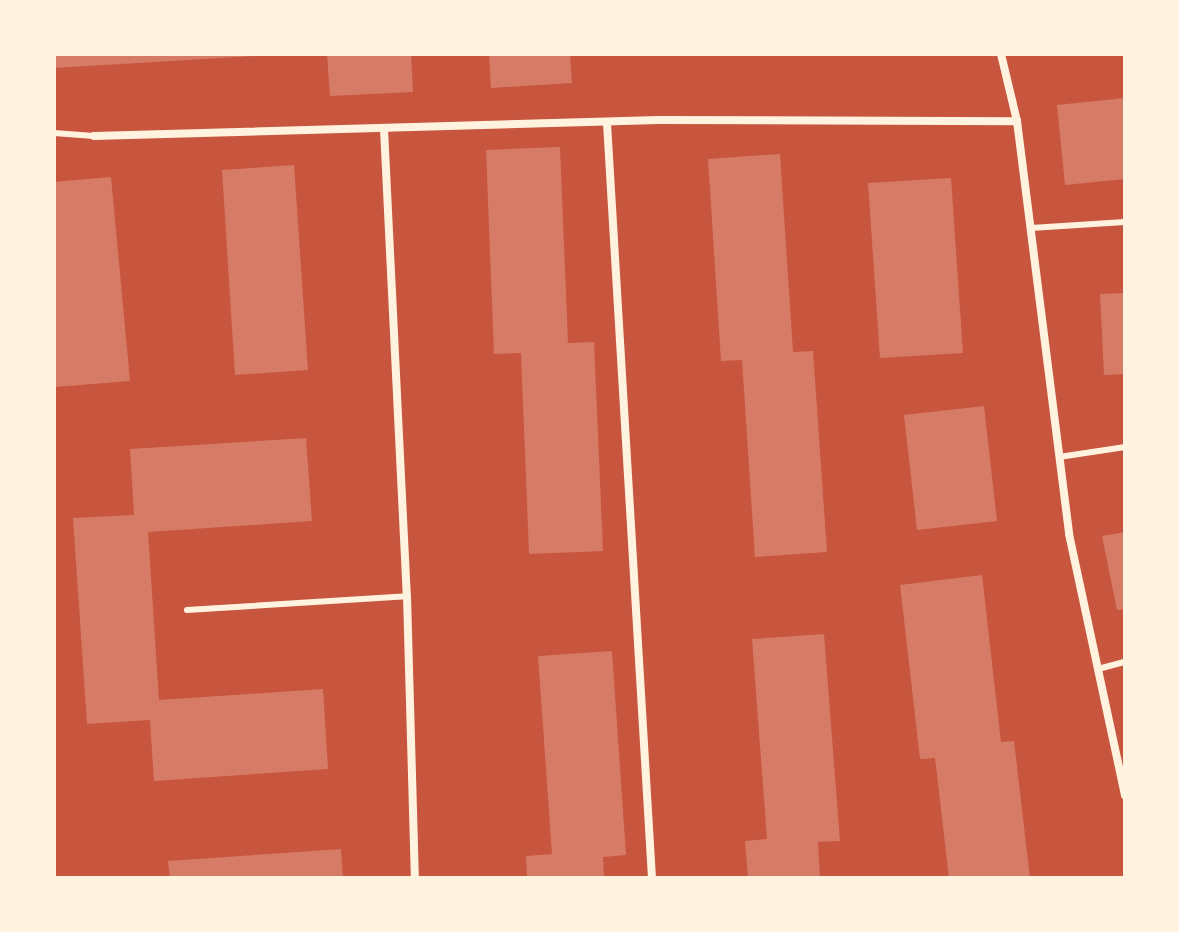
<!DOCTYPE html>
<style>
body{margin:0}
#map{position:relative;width:1179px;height:932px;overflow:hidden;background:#c8553d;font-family:"Fira Sans Condensed",sans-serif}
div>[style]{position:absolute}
.building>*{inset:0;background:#d67c66}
.service>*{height:6px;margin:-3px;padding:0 3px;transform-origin:3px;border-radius:3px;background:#fff3e0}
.minor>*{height:8px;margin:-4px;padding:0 4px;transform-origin:4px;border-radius:4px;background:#fff3e0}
span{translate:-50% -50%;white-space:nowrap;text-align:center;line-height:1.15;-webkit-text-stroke:6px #fff3e0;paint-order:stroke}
.frame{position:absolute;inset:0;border:56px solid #fff3e0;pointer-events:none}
</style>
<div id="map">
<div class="building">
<i style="clip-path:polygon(54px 54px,255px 54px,255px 56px,54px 68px)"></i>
<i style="clip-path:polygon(327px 54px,411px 54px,413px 92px,330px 96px)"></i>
<i style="clip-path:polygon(489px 54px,570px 54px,572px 83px,491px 88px)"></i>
<i style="clip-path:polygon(1125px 98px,1125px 179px,1065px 185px,1057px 105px)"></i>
<i style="clip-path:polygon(560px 147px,568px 343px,594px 342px,603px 551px,529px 554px,521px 353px,494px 354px,486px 150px)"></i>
<i style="clip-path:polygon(780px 154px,793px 352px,813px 351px,827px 552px,755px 557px,742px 360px,721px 361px,708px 159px)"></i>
<i style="clip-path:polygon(294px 165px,308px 370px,235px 375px,222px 170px)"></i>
<i style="clip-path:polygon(111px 177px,130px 381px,55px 387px,54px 182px)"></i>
<i style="clip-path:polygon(951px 178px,963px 353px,880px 358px,868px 183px)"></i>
<i style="clip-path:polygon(1125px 293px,1125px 374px,1104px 375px,1100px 294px)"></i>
<i style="clip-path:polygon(984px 406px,997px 521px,917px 530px,904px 415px)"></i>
<i style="clip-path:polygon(306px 438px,312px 521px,148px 532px,159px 700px,323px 689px,328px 769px,154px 781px,150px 720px,87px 724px,73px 518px,134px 515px,130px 449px)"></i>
<i style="clip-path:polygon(1125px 532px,1125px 609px,1117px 610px,1102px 536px)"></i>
<i style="clip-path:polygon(982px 575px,1001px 742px,1014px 741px,1030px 878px,949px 878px,935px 758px,920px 759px,900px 585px)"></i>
<i style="clip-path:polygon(824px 634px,840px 841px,818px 842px,820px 878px,748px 878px,745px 841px,767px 839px,752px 639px)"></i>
<i style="clip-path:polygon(612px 651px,626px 855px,603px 857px,604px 878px,527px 878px,526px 856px,552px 854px,538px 656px)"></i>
<i style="clip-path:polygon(341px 849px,343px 878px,170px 878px,168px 861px)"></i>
</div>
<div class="service">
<i style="left:54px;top:133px;width:40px;rotate:4.3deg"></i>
<i style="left:1031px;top:228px;width:94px;rotate:-3.7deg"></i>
<i style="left:1059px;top:457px;width:67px;rotate:-8.6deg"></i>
<i style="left:187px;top:610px;width:220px;rotate:-3.6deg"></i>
<i style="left:1098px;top:669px;width:28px;rotate:-15deg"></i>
</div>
<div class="minor">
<i style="left:1001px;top:54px;width:69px;rotate:76.6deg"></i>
<i style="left:1017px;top:121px;width:416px;rotate:82.8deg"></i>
<i style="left:1069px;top:534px;width:267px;rotate:77.9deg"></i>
<i style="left:607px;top:123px;width:756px;rotate:86.59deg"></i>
<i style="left:384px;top:129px;width:468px;rotate:87.2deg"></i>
<i style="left:407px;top:596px;width:282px;rotate:88.4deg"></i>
<i style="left:94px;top:136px;width:565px;rotate:-1.62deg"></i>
<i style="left:659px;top:120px;width:358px;rotate:0.2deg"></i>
</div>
<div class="frame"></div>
</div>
